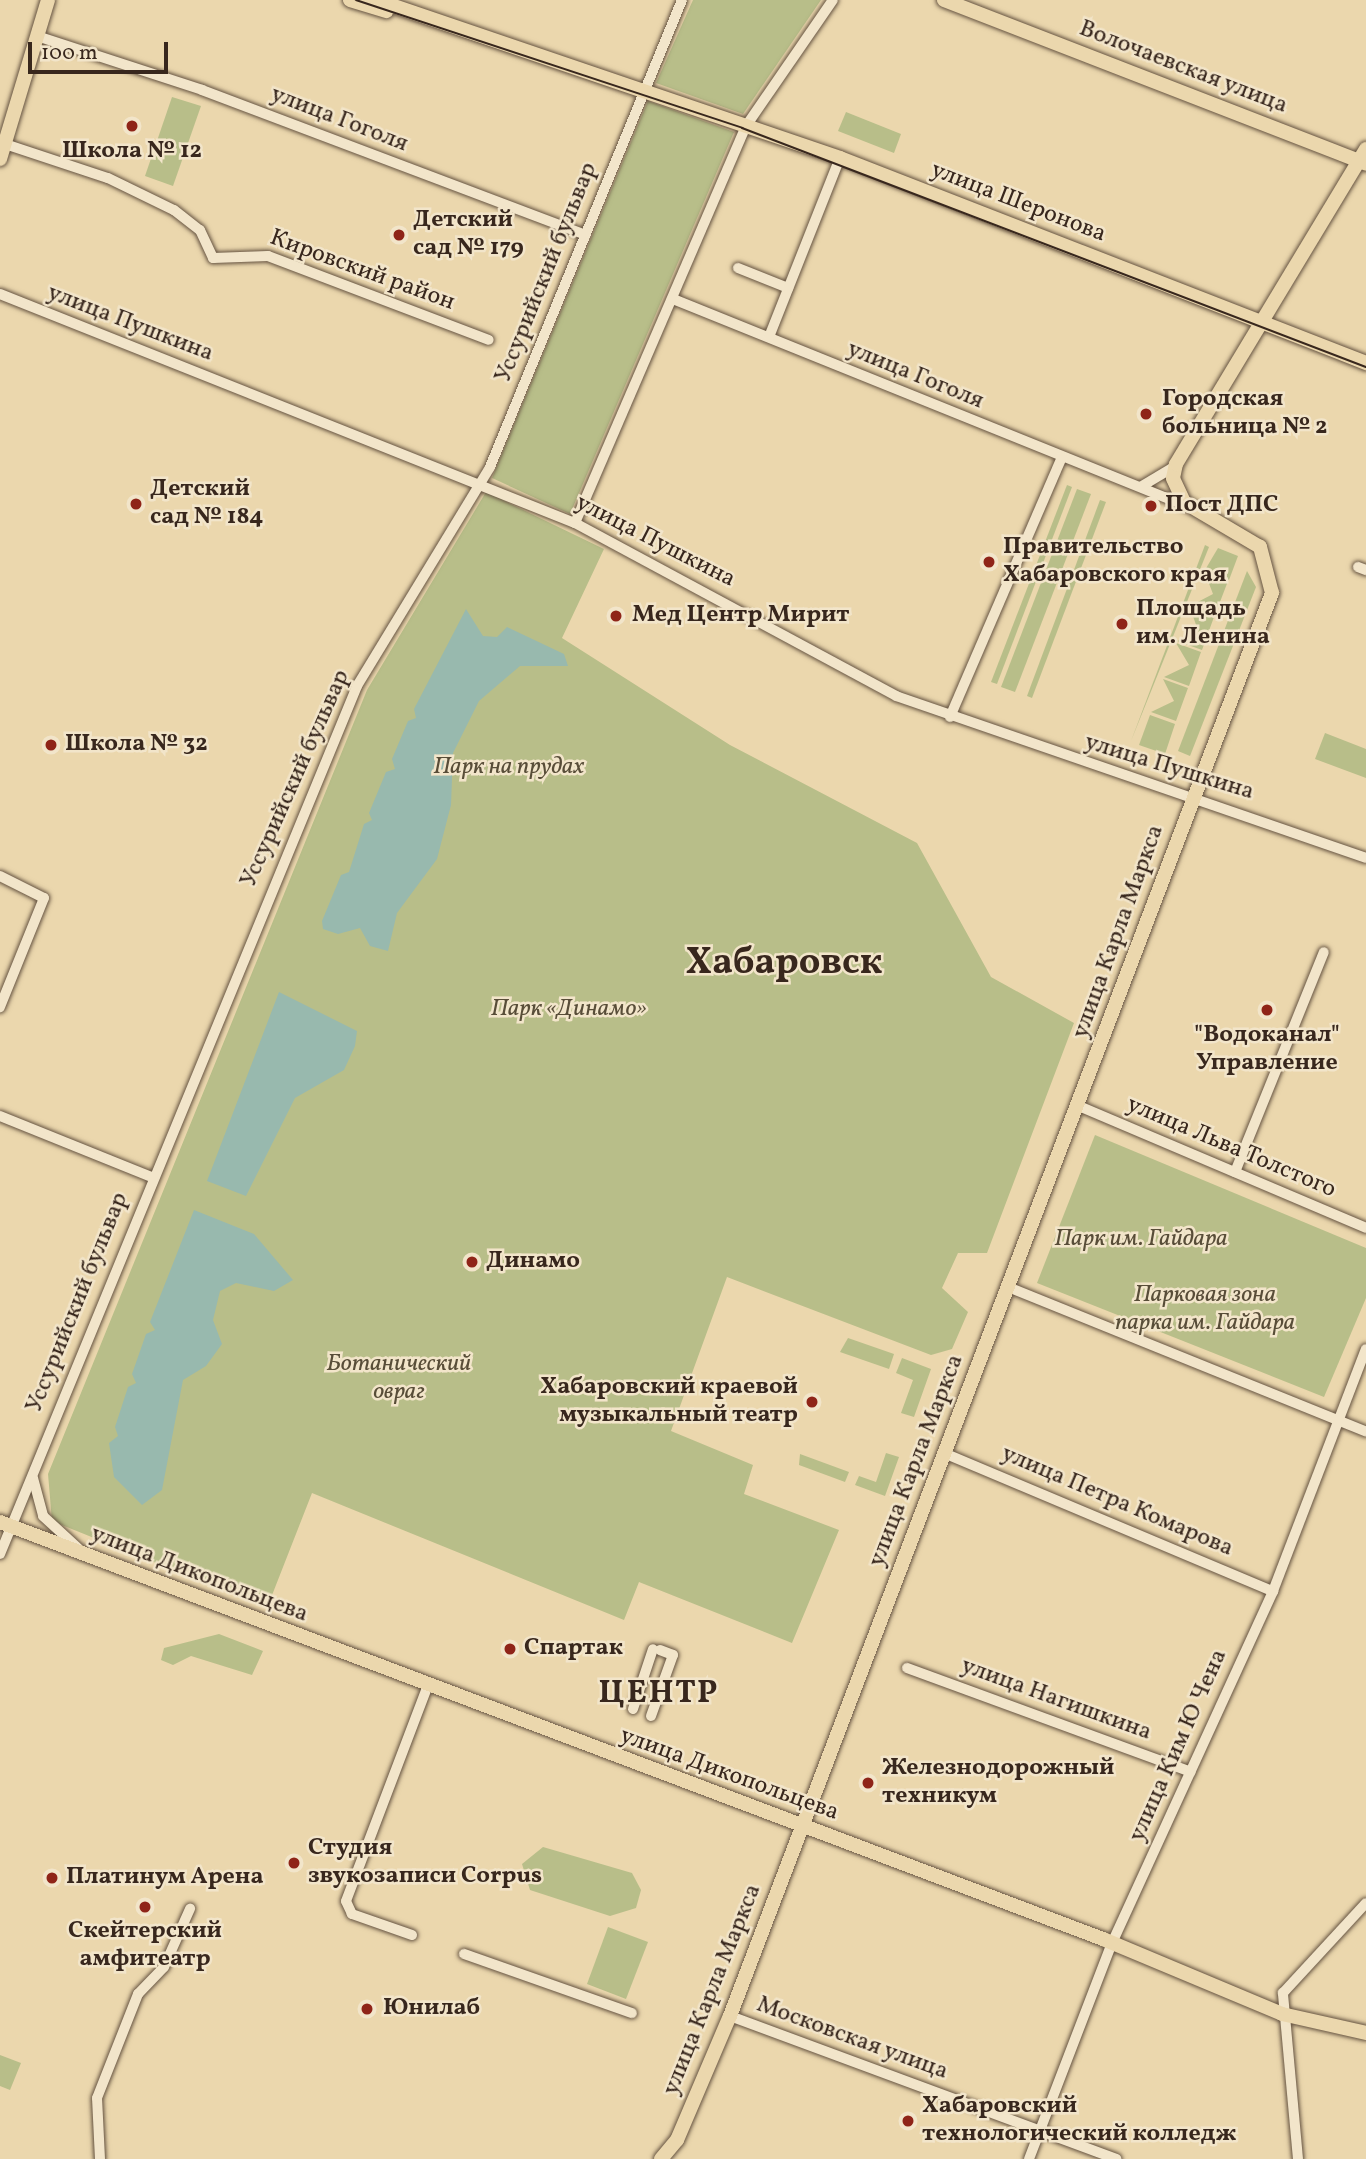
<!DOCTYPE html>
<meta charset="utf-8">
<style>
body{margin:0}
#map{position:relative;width:1366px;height:2159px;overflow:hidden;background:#ebd7ad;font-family:Vollkorn,serif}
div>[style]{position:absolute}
.green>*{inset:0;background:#b8be89}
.water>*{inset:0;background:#98b9ae}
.roads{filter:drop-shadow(0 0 2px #655341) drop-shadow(0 0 2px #655341)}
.minor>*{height:10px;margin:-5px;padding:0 5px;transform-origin:5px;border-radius:5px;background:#f2e5ca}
.major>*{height:14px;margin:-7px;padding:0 7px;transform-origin:7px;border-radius:7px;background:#ebd7ad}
.tram>*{height:2px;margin:-1px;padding:0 1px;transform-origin:1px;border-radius:1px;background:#38271d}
.dots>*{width:19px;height:19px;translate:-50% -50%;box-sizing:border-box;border:4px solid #f2e5ca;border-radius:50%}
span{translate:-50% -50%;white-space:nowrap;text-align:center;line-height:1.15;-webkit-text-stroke:5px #f2e5ca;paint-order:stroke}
.street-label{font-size:24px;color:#38271d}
.poi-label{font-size:24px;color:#38271d;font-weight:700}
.left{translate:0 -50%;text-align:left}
.right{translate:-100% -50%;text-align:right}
.park-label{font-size:24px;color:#584d38;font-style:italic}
.district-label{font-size:32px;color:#38271d;font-weight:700;letter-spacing:2px}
.town-label{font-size:38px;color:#38271d;font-weight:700}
.scale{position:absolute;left:28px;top:42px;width:140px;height:32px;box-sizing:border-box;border:4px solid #38271d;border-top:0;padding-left:9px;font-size:21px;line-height:24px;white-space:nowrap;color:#38271d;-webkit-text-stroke:5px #f2e5ca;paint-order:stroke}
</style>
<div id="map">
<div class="green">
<i style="clip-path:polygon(693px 0,821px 0,743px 114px,656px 83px)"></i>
<i style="clip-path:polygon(172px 97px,201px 106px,173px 186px,145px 176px)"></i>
<i style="clip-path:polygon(648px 101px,734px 132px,570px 514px,492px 478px)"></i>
<i style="clip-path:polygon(846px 112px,901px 134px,894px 153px,838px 131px)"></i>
<i style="clip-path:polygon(1067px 485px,1072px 487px,997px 684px,991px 682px)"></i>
<i style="clip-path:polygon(1077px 489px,1091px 494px,1015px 692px,1001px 687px)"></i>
<i style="clip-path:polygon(486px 492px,604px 549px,562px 638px,730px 745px,917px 843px,991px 977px,1074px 1023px,987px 1253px,958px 1253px,942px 1288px,968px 1312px,952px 1349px,931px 1355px,727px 1277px,671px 1431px,753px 1465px,744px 1494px,839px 1530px,792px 1643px,639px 1582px,624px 1620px,312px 1493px,267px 1608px,52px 1521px,48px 1474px,367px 690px)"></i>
<i style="clip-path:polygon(1100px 500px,1106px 502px,1032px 698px,1027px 696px)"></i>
<i style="clip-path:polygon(1205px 545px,1209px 547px,1131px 741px)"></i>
<i style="clip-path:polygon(1218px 548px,1238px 556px,1229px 580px,1205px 570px)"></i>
<i style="clip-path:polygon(1247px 571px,1256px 587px,1190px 756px,1178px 751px)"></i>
<i style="clip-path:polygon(1205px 573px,1228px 581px,1215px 615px,1190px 606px,1213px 594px)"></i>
<i style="clip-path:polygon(1190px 608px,1214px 617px,1202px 650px,1177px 641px,1199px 633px)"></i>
<i style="clip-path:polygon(1176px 643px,1201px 652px,1189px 686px,1164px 677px,1189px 665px)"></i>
<i style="clip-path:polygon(1163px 679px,1188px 688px,1176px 721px,1151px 712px,1174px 701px)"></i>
<i style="clip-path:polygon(1150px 715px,1175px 724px,1165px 754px,1139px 745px)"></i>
<i style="clip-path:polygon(1325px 733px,1366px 749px,1366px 778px,1315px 759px)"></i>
<i style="clip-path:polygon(1095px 1135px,1366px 1248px,1366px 1298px,1324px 1397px,1037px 1283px)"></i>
<i style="clip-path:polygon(848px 1338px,894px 1354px,889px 1369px,840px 1352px)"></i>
<i style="clip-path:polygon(902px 1358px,931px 1369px,914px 1417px,901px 1413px,913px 1380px,896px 1373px)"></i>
<i style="clip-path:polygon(886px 1453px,899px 1457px,885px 1496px,855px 1485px,859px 1476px,876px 1482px)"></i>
<i style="clip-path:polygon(800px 1454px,849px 1472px,845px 1482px,799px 1465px)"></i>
<i style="clip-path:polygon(219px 1634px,263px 1651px,252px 1675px,191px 1656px,173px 1665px,161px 1660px,164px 1648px)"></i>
<i style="clip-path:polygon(543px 1847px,632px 1873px,641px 1890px,636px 1908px,610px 1916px,530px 1890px,522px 1864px)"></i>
<i style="clip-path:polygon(608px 1927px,648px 1942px,626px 1999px,587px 1984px)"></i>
<i style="clip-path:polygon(0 2055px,21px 2063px,10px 2090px,0 2086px)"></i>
</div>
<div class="water">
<i style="clip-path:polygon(466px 609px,483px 636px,497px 637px,507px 627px,564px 654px,568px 666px,520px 666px,479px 701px,453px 753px,451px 805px,437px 859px,397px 913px,388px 951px,370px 946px,360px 928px,338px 934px,323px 929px,322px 921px,341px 875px,349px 872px,364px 824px,372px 820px,369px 813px,386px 772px,395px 769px,392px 759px,408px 721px,416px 718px,414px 709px)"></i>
<i style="clip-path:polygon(279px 992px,357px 1031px,355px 1046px,344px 1070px,295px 1098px,246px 1196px,207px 1181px)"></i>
<i style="clip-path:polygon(194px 1210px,254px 1234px,293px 1280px,274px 1291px,236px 1283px,220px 1291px,213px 1320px,222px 1344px,206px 1366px,183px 1380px,162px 1490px,142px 1505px,114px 1477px,109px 1443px,118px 1436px,115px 1427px,128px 1387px,136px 1383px,132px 1374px,146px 1334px,155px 1330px,150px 1322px)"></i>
</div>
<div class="roads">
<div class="minor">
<i style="left:37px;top:36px;width:174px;rotate:18.1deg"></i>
<i style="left:202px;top:90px;width:410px;rotate:20.7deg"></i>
<i style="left:5px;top:144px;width:108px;rotate:18.3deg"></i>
<i style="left:108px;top:178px;width:73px;rotate:25.9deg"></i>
<i style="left:174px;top:210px;width:33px;rotate:38deg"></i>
<i style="left:200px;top:230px;width:31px;rotate:65deg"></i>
<i style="left:213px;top:258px;width:55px;rotate:-2.1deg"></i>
<i style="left:268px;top:256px;width:236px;rotate:20.8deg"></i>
<i style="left:738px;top:268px;width:54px;rotate:21.8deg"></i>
<i style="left:0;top:294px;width:619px;rotate:21.72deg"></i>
<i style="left:575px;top:523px;width:365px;rotate:28.3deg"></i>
<i style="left:896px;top:696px;width:497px;rotate:19deg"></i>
<i style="left:673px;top:299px;width:553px;rotate:21.97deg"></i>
<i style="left:769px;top:337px;width:193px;rotate:-68.4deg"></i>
<i style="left:1142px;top:486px;width:39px;rotate:-31deg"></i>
<i style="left:575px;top:523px;width:432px;rotate:-66.7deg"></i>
<i style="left:746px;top:126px;width:153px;rotate:-55.4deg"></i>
<i style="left:1358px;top:567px;width:9px;rotate:21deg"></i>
<i style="left:950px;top:717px;width:283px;rotate:-66.7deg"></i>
<i style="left:0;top:876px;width:49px;rotate:26.6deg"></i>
<i style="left:44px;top:898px;width:118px;rotate:112deg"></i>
<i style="left:1079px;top:1106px;width:312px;rotate:23deg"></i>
<i style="left:0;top:1116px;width:164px;rotate:21.9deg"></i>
<i style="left:1235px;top:1172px;width:237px;rotate:-68deg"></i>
<i style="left:1008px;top:1287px;width:386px;rotate:22deg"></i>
<i style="left:944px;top:1453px;width:357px;rotate:22.8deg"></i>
<i style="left:33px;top:1478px;width:39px;rotate:75deg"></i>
<i style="left:43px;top:1516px;width:49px;rotate:42.5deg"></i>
<i style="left:0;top:1554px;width:939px;rotate:-67.64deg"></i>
<i style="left:357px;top:686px;width:256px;rotate:-58.7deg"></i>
<i style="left:490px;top:467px;width:505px;rotate:-67.65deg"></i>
<i style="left:907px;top:1668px;width:302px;rotate:20.1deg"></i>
<i style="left:633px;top:1709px;width:63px;rotate:-71.6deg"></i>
<i style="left:651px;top:1716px;width:65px;rotate:-70.2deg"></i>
<i style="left:673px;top:1655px;width:14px;rotate:-159deg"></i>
<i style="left:412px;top:1935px;width:64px;rotate:-160.7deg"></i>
<i style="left:352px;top:1914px;width:14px;rotate:-115deg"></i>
<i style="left:346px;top:1901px;width:231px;rotate:-69.2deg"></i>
<i style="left:464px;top:1954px;width:178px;rotate:19.4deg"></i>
<i style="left:730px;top:2016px;width:412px;rotate:20.3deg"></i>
<i style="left:100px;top:2159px;width:61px;rotate:-92.8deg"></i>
<i style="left:97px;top:2098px;width:112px;rotate:-68.5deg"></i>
<i style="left:138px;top:1994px;width:37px;rotate:-46deg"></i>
<i style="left:164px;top:1967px;width:64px;rotate:-65.9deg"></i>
<i style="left:1029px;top:2159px;width:231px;rotate:-69deg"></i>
<i style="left:1112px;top:1943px;width:387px;rotate:-65.4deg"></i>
<i style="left:1273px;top:1591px;width:259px;rotate:-69deg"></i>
<i style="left:1298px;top:2159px;width:167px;rotate:-95.2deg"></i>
<i style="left:1283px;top:1993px;width:122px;rotate:-47.3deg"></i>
</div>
<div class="major">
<i style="left:350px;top:0;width:38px;rotate:17deg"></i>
<i style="left:376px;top:0;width:490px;rotate:18.8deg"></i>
<i style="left:840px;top:158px;width:565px;rotate:21.29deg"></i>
<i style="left:944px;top:0;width:453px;rotate:21.2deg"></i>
<i style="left:0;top:159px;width:166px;rotate:-73.2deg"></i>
<i style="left:0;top:1522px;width:1179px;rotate:20.71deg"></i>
<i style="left:1103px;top:1939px;width:194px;rotate:22.7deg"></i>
<i style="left:1282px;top:2014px;width:86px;rotate:12.7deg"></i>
<i style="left:661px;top:2159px;width:25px;rotate:-50deg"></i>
<i style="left:677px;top:2140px;width:135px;rotate:-66.9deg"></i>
<i style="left:730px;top:2016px;width:1523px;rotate:-69.15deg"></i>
<i style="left:1272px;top:593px;width:48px;rotate:-104.6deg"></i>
<i style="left:1260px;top:547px;width:88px;rotate:-149.4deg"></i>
<i style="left:1184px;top:502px;width:26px;rotate:-115deg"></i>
<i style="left:1173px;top:478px;width:14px;rotate:-78deg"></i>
<i style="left:1176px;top:464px;width:368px;rotate:-58.9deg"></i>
</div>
</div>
<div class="tram">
<i style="left:356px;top:0;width:407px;rotate:18.3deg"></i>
<i style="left:742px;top:128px;width:668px;rotate:20.96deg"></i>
</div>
<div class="dots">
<i style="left:132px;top:126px;background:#8f2418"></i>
<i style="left:399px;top:235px;background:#8f2418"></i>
<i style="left:1146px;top:414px;background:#8f2418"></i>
<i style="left:136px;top:504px;background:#8f2418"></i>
<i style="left:1151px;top:506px;background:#8f2418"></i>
<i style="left:989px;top:562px;background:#8f2418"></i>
<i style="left:616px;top:616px;background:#8f2418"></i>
<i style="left:1122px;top:624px;background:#8f2418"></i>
<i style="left:51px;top:745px;background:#8f2418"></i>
<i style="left:1267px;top:1010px;background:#8f2418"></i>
<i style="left:472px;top:1262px;background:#8f2418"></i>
<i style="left:812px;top:1402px;background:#8f2418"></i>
<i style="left:510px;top:1649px;background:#8f2418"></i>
<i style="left:868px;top:1783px;background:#8f2418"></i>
<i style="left:294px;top:1863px;background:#8f2418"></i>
<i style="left:52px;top:1878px;background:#8f2418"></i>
<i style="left:145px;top:1907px;background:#8f2418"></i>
<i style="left:367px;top:2009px;background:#8f2418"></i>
<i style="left:908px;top:2121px;background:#8f2418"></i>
</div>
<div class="street-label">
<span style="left:1183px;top:68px;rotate:21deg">Волочаевская улица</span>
<span style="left:339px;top:120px;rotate:21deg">улица Гоголя</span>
<span style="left:1018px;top:203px;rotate:21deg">улица Шеронова</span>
<span style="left:362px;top:271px;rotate:20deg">Кировский район</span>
<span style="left:547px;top:273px;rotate:-68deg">Уссурийский бульвар</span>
<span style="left:130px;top:324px;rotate:21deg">улица Пушкина</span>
<span style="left:915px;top:376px;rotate:22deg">улица Гоголя</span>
<span style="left:655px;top:542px;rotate:27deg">улица Пушкина</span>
<span style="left:1169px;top:768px;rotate:17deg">улица Пушкина</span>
<span style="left:296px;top:779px;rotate:-66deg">Уссурийский бульвар</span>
<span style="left:1119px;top:932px;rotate:-70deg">улица Карла Маркса</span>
<span style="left:1231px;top:1148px;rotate:23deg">улица Льва Толстого</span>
<span style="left:78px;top:1303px;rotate:-68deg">Уссурийский бульвар</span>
<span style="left:917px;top:1461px;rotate:-69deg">улица Карла Маркса</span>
<span style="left:1117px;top:1502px;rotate:23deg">улица Петра Комарова</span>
<span style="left:199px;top:1575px;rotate:21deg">улица Дикопольцева</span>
<span style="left:1056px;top:1700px;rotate:20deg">улица Нагишкина</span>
<span style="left:1179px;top:1746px;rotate:-66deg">улица Ким Ю Чена</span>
<span style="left:729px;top:1775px;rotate:20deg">улица Дикопольцева</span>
<span style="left:713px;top:1990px;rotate:-68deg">улица Карла Маркса</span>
<span style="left:852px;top:2039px;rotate:20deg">Московская улица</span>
</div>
<div class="poi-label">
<span style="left:132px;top:152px">Школа № 12</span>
<span class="left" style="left:413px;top:235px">Детский<br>сад № 179</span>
<span class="left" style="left:1162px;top:414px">Городская<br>больница № 2</span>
<span class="left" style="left:150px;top:504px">Детский<br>сад № 184</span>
<span class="left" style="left:1165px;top:506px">Пост ДПС</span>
<span class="left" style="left:1003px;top:562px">Правительство<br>Хабаровского края</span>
<span class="left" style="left:1136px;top:624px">Площадь<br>им. Ленина</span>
<span class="left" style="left:632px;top:616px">Мед Центр Мирит</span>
<span class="left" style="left:65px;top:745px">Школа № 32</span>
<span style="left:1267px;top:1050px">"Водоканал"<br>Управление</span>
<span class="left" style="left:486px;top:1262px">Динамо</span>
<span class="right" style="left:798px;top:1402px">Хабаровский краевой<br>музыкальный театр</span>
<span class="left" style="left:524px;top:1649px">Спартак</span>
<span class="left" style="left:882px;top:1783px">Железнодорожный<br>техникум</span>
<span class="left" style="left:308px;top:1863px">Студия<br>звукозаписи Corpus</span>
<span class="left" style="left:66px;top:1878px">Платинум Арена</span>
<span style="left:145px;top:1946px">Скейтерский<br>амфитеатр</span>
<span class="left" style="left:383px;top:2009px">Юнилаб</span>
<span class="left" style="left:922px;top:2121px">Хабаровский<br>технологический колледж</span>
</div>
<div class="park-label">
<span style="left:509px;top:768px">Парк на прудах</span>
<span style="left:569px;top:1010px">Парк «Динамо»</span>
<span style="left:1141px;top:1240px">Парк им. Гайдара</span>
<span style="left:1205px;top:1310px">Парковая зона<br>парка им. Гайдара</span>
<span style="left:399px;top:1379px">Ботанический<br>овраг</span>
</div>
<div class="district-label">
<span style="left:659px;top:1694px">ЦЕНТР</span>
</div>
<div class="town-label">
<span style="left:784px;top:964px">Хабаровск</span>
</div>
<div class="scale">100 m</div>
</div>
